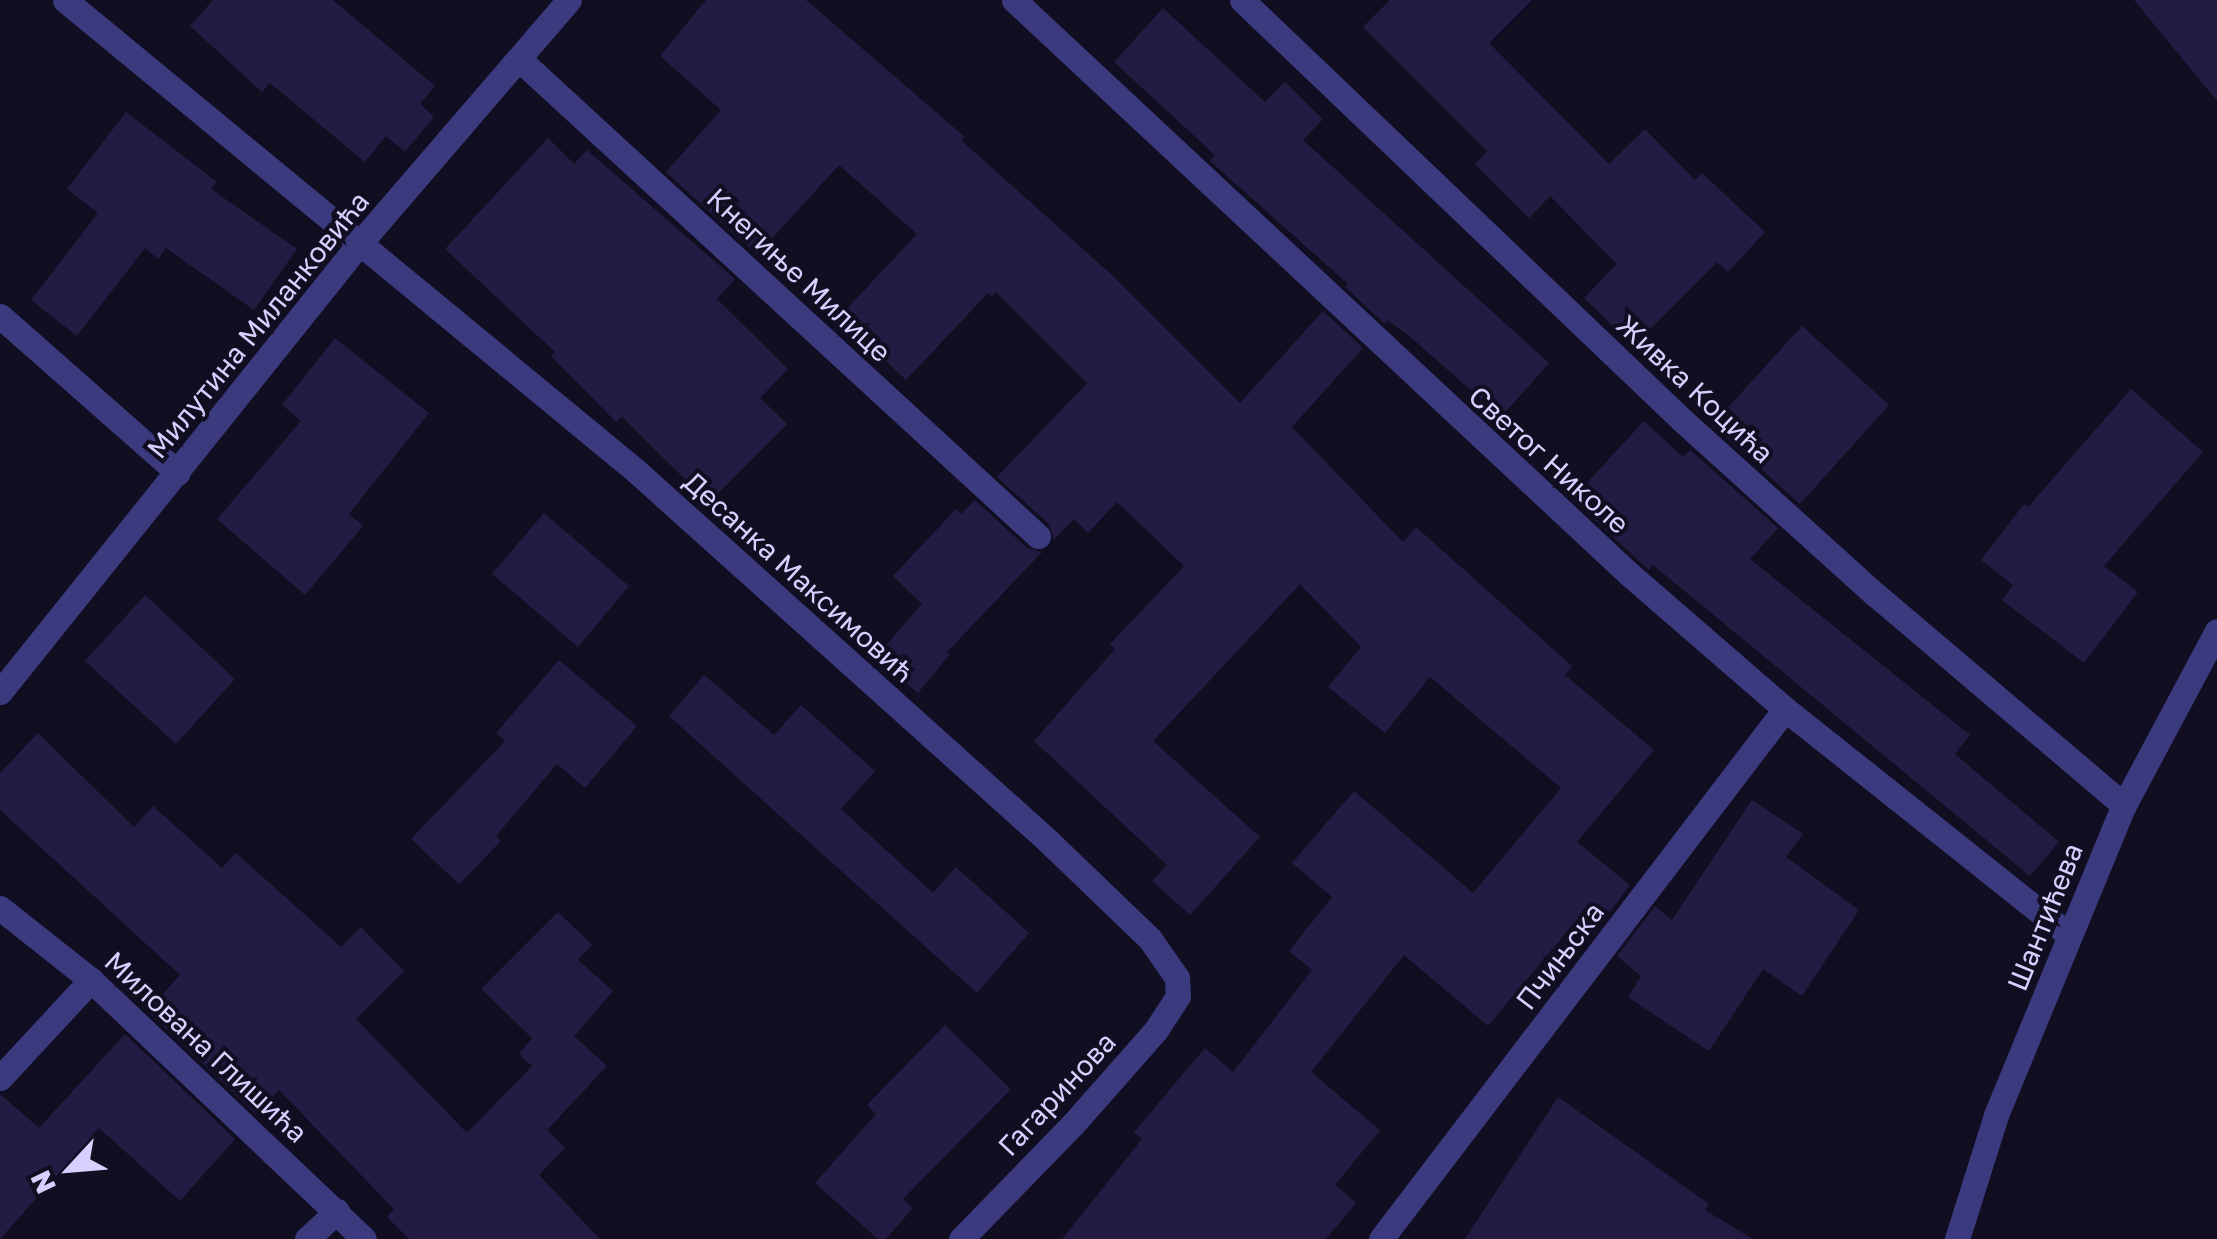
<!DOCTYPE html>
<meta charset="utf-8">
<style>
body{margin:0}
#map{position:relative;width:2217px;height:1239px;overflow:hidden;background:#110e22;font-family:"Golos Text",sans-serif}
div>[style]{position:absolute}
.building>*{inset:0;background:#221b42}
.minor>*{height:25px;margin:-12.5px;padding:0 12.5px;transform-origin:12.5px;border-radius:12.5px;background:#3c3a7f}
span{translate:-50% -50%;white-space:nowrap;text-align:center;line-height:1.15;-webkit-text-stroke:8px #110e22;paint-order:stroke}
.street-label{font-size:28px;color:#d5d0fe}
.north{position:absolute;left:20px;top:1119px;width:100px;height:100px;-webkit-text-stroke:8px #110e22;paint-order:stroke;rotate:244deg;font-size:28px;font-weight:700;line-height:40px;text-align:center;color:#d5d0fe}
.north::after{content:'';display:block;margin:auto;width:35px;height:45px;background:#d5d0fe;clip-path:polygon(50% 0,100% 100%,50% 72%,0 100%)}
</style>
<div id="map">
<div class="building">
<i style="clip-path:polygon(213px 0,333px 0,435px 86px,420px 104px,434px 117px,405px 152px,386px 136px,365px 162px,270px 83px,262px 92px,190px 26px)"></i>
<i style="clip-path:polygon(706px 0,806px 0,965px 137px,962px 141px,1113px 276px,1240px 403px,1323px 311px,1363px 348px,1292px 427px,1403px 542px,1416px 527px,1572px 666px,1565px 675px,1654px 750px,1577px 842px,1630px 885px,1592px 936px,1575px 922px,1488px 1026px,1404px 955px,1311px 1072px,1380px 1130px,1335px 1185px,1356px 1203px,1326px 1239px,1062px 1239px,1142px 1139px,1134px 1132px,1205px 1048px,1233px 1072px,1312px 970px,1289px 951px,1332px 897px,1292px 863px,1354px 791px,1473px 893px,1561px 788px,1430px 677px,1385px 733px,1328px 687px,1361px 647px,1300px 584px,1153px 741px,1260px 837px,1190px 915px,1152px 881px,1167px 865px,1034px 741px,1115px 649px,1110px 644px,1184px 566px,1117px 502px,1088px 533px,1074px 519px,1054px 540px,1049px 524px,997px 477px,1087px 383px,996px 292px,992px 297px,988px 293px,906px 380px,839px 317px,917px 234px,839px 165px,757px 255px,666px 172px,721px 110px,660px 56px)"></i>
<i style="clip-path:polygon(1390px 0,1532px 0,1489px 43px,1609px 164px,1645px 129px,1695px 180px,1702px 173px,1765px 232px,1728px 272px,1717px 262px,1633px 346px,1584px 298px,1617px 264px,1550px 196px,1529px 218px,1475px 164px,1487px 151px,1363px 27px)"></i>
<i style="clip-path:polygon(2134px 0,2217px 0,2217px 101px)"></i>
<i style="clip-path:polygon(1163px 8px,1265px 102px,1285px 82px,1323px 119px,1303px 140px,1549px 363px,1501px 417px,1407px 334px,1388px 321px,1385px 324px,1345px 287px,1348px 284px,1210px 161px,1215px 155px,1114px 62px)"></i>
<i style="clip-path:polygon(126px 112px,217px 182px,211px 189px,297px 249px,254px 310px,166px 248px,158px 259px,145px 248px,77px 336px,31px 300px,98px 213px,67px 189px)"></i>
<i style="clip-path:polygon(548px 138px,574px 164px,587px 150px,735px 279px,717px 299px,788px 369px,760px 398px,787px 424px,709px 503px,622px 417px,616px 422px,551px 356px,555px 352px,445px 249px)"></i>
<i style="clip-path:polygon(1802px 326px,1889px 405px,1800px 504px,1712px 425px)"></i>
<i style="clip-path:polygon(335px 338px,429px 413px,349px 514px,363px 526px,305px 595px,217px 519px,301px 421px,282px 405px)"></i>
<i style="clip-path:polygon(2131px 389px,2203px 452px,2104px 566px,2138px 592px,2084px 663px,2002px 600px,2013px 585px,1981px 560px,2024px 504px,2028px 507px)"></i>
<i style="clip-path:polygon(1644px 421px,1683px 457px,1690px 450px,1778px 528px,1750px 559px,1970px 735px,1955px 754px,2059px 842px,2030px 876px,1653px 565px,1649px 570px,1572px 499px)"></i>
<i style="clip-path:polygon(975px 500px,1027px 548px,1042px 552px,947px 652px,950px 654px,918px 693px,875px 658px,922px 604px,893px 576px,956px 509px,961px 514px)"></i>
<i style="clip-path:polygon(544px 513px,629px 586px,578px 647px,492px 574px)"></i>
<i style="clip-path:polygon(145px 595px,235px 679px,176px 744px,85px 661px)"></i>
<i style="clip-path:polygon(559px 660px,637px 726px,585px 788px,557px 764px,496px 836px,501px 841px,459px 884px,411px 839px,505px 741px,496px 733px)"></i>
<i style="clip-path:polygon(704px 675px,774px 735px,801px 705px,875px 771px,841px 809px,933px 893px,956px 867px,1029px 933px,977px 993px,669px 716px)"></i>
<i style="clip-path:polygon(38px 733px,134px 827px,153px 806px,222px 868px,236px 853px,341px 947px,361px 927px,404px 971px,356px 1019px,467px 1133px,532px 1066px,519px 1054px,532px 1038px,481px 989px,558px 912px,592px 945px,578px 960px,613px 991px,574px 1036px,607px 1066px,547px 1130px,565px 1148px,539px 1175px,600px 1239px,409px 1239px,387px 1217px,394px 1209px,279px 1090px,257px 1115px,147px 1011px,180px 975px,0 810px,0 773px)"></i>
<i style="clip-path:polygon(1752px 800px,1803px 834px,1786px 857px,1859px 910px,1802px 996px,1763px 969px,1709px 1051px,1628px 997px,1641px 976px,1617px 956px,1655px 906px,1672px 920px)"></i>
<i style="clip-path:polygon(945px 1025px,1011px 1089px,903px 1199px,913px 1208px,886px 1239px,878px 1239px,815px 1183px,876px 1114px,867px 1105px)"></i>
<i style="clip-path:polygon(125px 1034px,235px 1139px,180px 1201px,99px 1128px,0 1239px,0 1094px,39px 1128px)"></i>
<i style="clip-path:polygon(1558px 1097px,1709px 1204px,1705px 1210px,1753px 1239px,1465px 1239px)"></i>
</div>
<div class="minor">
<i style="left:65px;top:0;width:739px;rotate:39.51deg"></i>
<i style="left:635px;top:470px;width:552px;rotate:41.92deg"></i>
<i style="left:1046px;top:839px;width:144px;rotate:43.9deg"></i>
<i style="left:1150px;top:939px;width:47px;rotate:55.3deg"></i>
<i style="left:1177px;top:978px;width:18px;rotate:87deg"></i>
<i style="left:1178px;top:996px;width:40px;rotate:122.9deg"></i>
<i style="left:1156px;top:1030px;width:125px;rotate:131.4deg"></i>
<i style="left:1073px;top:1124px;width:161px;rotate:134.2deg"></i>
<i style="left:1014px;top:0;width:840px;rotate:43.02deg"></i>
<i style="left:1628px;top:573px;width:208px;rotate:40.9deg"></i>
<i style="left:1785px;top:709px;width:363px;rotate:38.5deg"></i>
<i style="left:1242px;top:0;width:608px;rotate:43.67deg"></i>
<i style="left:1682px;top:420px;width:261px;rotate:42.1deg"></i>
<i style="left:1876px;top:595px;width:325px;rotate:40.3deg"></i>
<i style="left:519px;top:59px;width:705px;rotate:42.59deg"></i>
<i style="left:0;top:316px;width:237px;rotate:41.4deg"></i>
<i style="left:0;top:692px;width:574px;rotate:-51.29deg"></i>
<i style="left:359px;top:244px;width:322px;rotate:-49.3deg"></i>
<i style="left:0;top:908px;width:116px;rotate:38.4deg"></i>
<i style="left:91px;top:980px;width:376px;rotate:43.5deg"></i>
<i style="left:0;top:1078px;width:134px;rotate:-47.1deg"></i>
<i style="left:307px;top:1239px;width:41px;rotate:-43deg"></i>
<i style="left:1381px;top:1239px;width:666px;rotate:-52.68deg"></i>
<i style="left:1957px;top:1239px;width:130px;rotate:-72.5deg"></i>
<i style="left:1996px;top:1115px;width:335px;rotate:-67.6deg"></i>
<i style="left:2124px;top:805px;width:197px;rotate:-61.9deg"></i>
</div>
<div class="street-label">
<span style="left:799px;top:275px;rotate:43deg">Кнегиње Милице</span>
<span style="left:258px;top:325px;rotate:-51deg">Милутина Миланковића</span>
<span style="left:1695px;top:389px;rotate:43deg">Живка Коцића</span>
<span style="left:1549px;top:460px;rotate:42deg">Светог Николе</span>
<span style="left:799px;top:577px;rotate:42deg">Десанка Максимовић</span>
<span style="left:2045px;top:917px;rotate:-68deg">Шантићева</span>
<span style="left:1560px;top:956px;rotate:-53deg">Пчињска</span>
<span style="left:206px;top:1047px;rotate:43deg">Милована Глишића</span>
<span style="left:1057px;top:1094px;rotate:-47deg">Гагаринова</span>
</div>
<div class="north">N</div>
</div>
